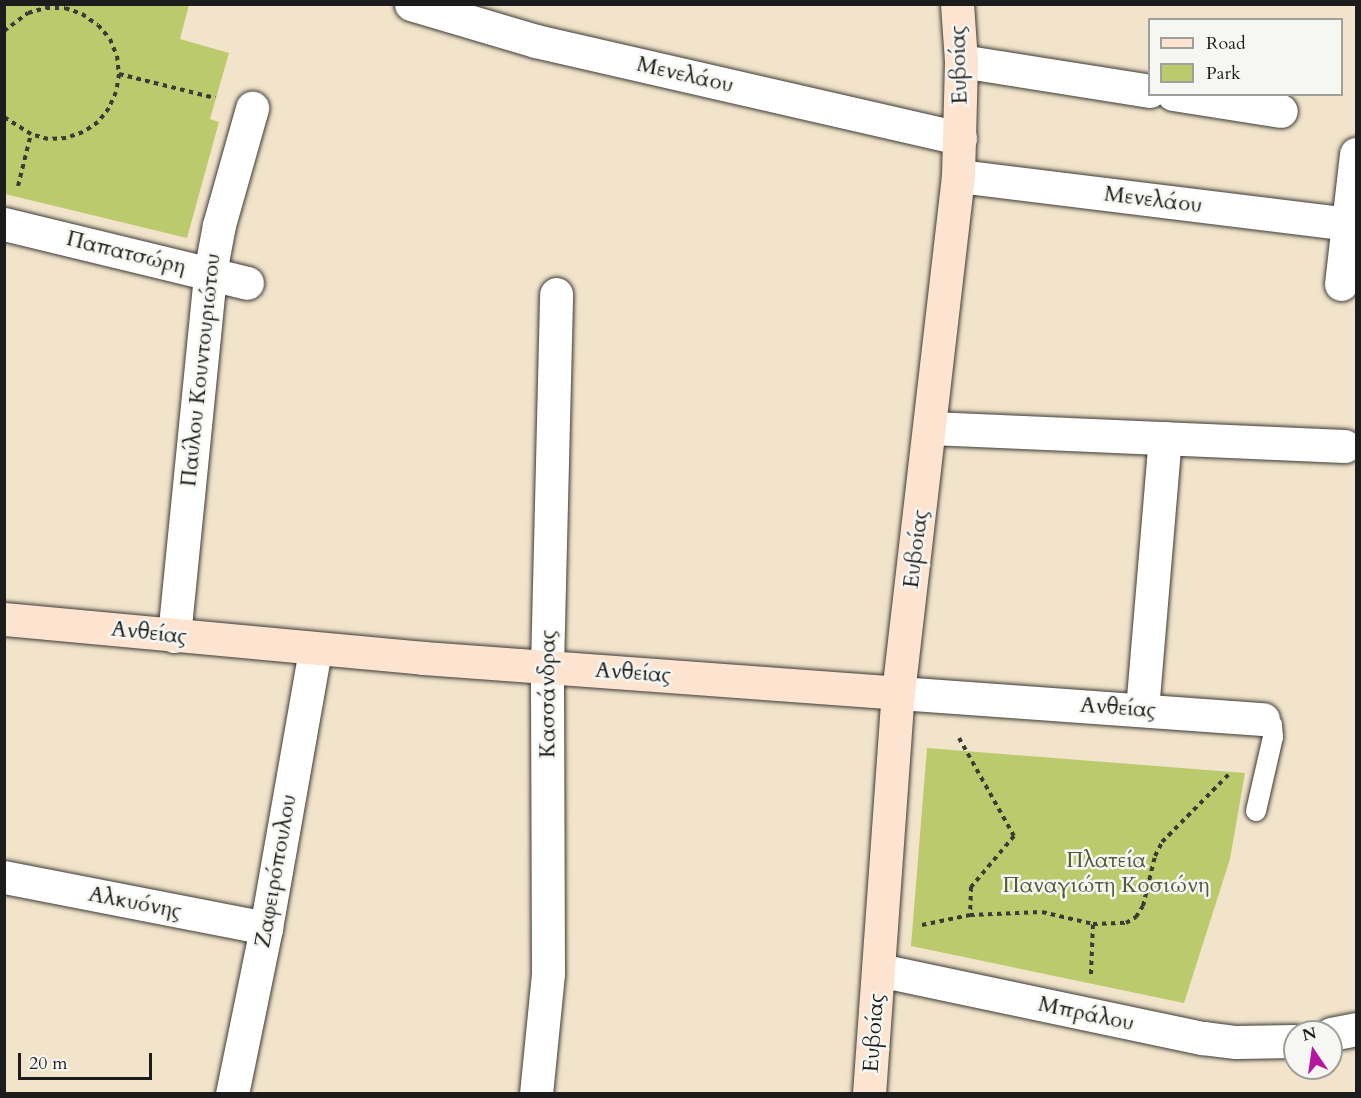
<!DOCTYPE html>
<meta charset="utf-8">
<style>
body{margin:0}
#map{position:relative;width:1361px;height:1098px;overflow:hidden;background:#f2e4cb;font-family:Cardo,serif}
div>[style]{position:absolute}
.green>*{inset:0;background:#bbca6c}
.path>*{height:4px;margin-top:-2px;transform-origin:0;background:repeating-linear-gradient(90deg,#3c3a36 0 4.5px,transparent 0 9px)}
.roads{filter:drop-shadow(0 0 2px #3c3a36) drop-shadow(0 0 2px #3c3a36)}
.service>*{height:20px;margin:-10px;padding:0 10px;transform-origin:10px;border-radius:10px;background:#fff}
.minor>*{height:33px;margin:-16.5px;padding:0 16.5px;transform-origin:16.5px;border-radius:16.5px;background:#fff}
.secondary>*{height:33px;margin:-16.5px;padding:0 16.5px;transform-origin:16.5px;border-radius:16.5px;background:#fde4d1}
span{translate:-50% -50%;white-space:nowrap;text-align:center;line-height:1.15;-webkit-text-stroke:5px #f6f6f2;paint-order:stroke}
.street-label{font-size:22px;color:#1c1c1c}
.park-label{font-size:22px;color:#545938}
.frame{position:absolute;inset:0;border:6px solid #1c1c1c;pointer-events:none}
.legend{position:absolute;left:1148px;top:18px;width:195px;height:78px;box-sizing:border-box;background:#f6f6f2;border:2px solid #9f9f9c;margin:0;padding:8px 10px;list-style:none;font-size:18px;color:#1c1c1c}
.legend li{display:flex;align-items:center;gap:12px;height:30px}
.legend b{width:30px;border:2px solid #9f9f9c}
.north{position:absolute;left:1283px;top:1020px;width:60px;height:60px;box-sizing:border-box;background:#f6f6f2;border:2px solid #9f9f9c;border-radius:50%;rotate:347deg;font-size:16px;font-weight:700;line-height:24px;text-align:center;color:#1c1c1c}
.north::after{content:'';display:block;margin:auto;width:21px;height:27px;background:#b5179e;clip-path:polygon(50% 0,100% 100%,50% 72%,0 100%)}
.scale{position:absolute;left:18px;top:1053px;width:134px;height:27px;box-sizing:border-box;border:3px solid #1c1c1c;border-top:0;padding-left:8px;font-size:18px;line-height:21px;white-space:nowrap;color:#1c1c1c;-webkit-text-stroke:4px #f6f6f2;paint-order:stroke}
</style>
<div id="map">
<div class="green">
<i style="clip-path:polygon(5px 4px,189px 5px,180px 39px,229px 53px,210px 119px,219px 122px,187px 238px,5px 194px)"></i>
<i style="clip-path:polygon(927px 748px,1245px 773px,1230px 859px,1184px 1003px,911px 946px)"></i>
</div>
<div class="path">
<i style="left:4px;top:31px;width:30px;rotate:-37deg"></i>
<i style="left:28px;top:13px;width:19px;rotate:-16deg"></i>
<i style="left:46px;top:8px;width:19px"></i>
<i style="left:65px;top:8px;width:18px;rotate:19deg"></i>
<i style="left:82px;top:14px;width:19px;rotate:35deg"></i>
<i style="left:98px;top:25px;width:18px;rotate:49deg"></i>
<i style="left:110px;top:39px;width:18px;rotate:68deg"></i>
<i style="left:117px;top:56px;width:18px;rotate:84deg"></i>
<i style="left:119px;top:74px;width:18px;rotate:99deg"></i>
<i style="left:116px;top:92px;width:17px;rotate:114deg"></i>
<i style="left:109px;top:108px;width:18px;rotate:128deg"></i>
<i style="left:98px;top:122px;width:18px;rotate:146deg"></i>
<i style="left:83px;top:132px;width:18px;rotate:161deg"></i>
<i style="left:66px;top:138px;width:18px;rotate:177deg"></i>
<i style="left:48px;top:139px;width:18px;rotate:-164deg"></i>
<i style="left:31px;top:134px;width:32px;rotate:-148deg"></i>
<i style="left:119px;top:74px;width:99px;rotate:14deg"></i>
<i style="left:18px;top:186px;width:54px;rotate:-76deg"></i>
<i style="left:959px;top:738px;width:112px;rotate:60.7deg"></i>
<i style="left:1014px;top:836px;width:67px;rotate:130.1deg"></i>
<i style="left:971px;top:887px;width:28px;rotate:92deg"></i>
<i style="left:922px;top:925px;width:49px;rotate:-11.8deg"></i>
<i style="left:970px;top:915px;width:72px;rotate:-2.4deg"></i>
<i style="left:1042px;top:912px;width:52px;rotate:13.2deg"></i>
<i style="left:1093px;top:924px;width:33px;rotate:-2deg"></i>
<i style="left:1126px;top:923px;width:12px;rotate:-31deg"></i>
<i style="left:1136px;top:917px;width:13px;rotate:-58deg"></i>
<i style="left:1143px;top:906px;width:51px;rotate:-76.5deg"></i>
<i style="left:1155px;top:856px;width:16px;rotate:-63deg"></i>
<i style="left:1162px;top:842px;width:95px;rotate:-45.4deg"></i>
<i style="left:1091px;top:974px;width:50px;rotate:-87.7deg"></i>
</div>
<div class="roads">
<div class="service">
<i style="left:1256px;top:811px;width:76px;rotate:-77.1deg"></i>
<i style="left:1273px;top:737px;width:12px;rotate:-95deg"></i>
<i style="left:1272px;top:725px;width:11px;rotate:-146deg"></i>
</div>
<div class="minor">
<i style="left:411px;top:4px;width:130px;rotate:16.5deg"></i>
<i style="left:536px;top:41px;width:435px;rotate:12.9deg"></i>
<i style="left:961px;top:61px;width:191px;rotate:9deg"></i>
<i style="left:1173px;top:94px;width:109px;rotate:8.9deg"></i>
<i style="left:958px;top:176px;width:393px;rotate:7deg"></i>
<i style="left:4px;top:224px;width:250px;rotate:13.6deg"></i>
<i style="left:1341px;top:284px;width:131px;rotate:-83.4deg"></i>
<i style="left:930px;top:428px;width:415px;rotate:2.5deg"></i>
<i style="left:174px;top:636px;width:365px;rotate:-84.3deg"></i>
<i style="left:210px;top:273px;width:49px;rotate:-79.4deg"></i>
<i style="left:219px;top:225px;width:122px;rotate:-74.2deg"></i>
<i style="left:898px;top:693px;width:366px;rotate:4.1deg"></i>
<i style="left:1142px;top:710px;width:273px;rotate:-85.2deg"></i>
<i style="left:4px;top:877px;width:267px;rotate:11deg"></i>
<i style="left:879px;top:970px;width:331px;rotate:11.9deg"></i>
<i style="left:1203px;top:1038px;width:33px;rotate:7deg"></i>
<i style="left:1236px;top:1042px;width:59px;rotate:-1deg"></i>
<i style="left:1331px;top:1034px;width:25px;rotate:-11deg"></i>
<i style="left:232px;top:1094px;width:169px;rotate:-78.4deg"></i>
<i style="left:266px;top:928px;width:283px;rotate:-80deg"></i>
<i style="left:536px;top:1094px;width:122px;rotate:-84.3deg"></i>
<i style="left:548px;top:973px;width:306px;rotate:-90.2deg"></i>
<i style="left:547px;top:667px;width:373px;rotate:-88.6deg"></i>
</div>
<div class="secondary">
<i style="left:4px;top:619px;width:421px;rotate:5.3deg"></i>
<i style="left:423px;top:658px;width:476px;rotate:4.2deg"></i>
<i style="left:869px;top:1094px;width:402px;rotate:-85.9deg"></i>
<i style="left:898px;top:693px;width:520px;rotate:-83.38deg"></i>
<i style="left:958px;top:176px;width:115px;rotate:-88.5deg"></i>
<i style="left:961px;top:61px;width:57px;rotate:-94deg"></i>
</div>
</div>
<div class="street-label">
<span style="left:959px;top:65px;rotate:-92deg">Ευβοίας</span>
<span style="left:685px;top:75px;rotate:13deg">Μενελάου</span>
<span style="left:1153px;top:200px;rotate:7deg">Μενελάου</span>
<span style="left:126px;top:253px;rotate:14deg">Παπατσώρη</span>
<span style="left:201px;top:370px;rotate:-84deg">Παύλου Κουντουριώτου</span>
<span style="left:916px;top:549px;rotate:-83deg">Ευβοίας</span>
<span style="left:149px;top:633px;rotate:6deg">Ανθείας</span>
<span style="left:633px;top:673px;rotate:4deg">Ανθείας</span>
<span style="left:548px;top:694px;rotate:-90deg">Κασσάνδρας</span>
<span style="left:1118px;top:708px;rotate:4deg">Ανθείας</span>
<span style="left:276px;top:871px;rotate:-80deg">Ζαφειρόπουλου</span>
<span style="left:135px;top:903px;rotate:11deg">Αλκυόνης</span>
<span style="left:1086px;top:1014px;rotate:12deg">Μπράλου</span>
<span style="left:874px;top:1033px;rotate:-86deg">Ευβοίας</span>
</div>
<div class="park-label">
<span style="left:1106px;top:873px">Πλατεία<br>Παναγιώτη Κοσιώνη</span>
</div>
<div class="frame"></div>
<ul class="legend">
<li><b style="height:8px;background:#fde4d1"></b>Road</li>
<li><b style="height:16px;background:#bbca6c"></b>Park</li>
</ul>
<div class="north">N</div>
<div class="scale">20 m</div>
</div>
